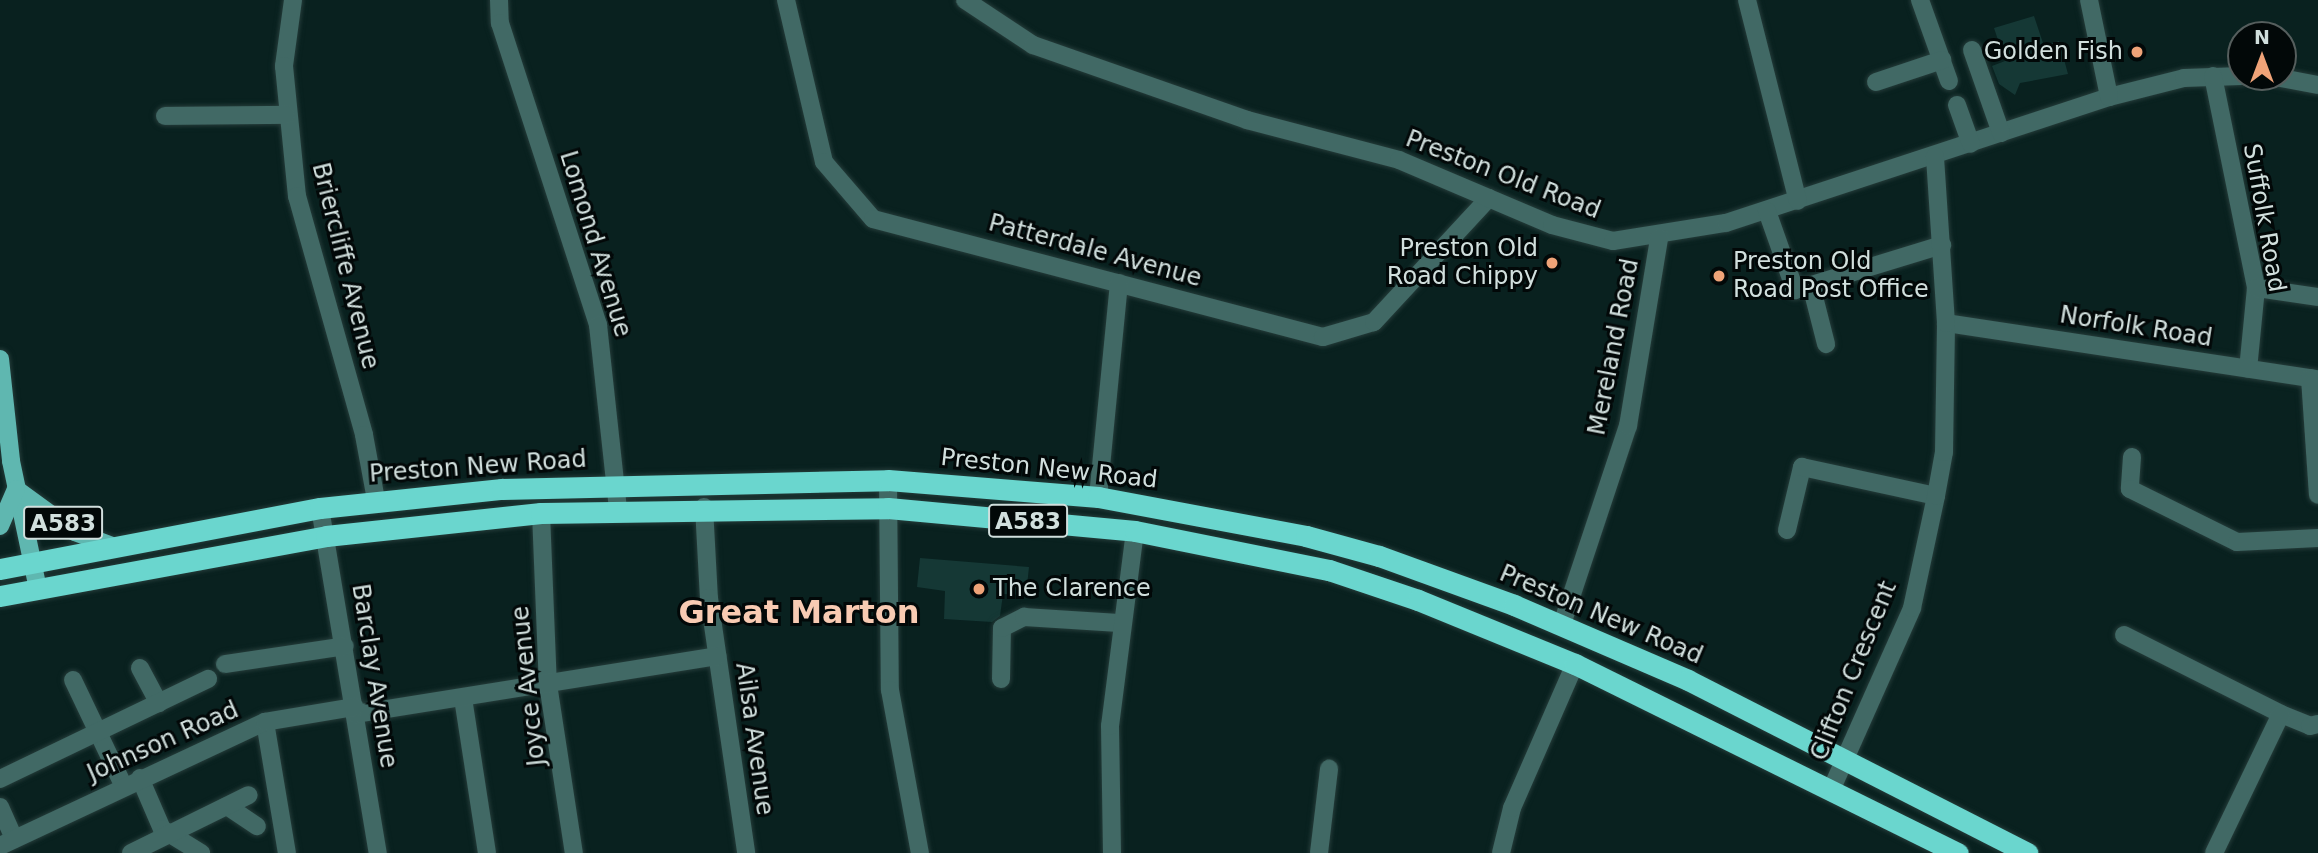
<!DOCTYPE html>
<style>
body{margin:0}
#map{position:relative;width:2318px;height:853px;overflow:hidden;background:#09211f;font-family:"DejaVu Sans",sans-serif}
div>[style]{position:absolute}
.building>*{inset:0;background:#153835}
.roads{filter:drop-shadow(0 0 2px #253c3a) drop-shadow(0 0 2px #253c3a)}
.minor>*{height:18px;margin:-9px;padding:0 9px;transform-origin:9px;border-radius:9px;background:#416965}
.major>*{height:18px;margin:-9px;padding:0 9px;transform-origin:9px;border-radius:9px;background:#5fb7b0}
.highway>*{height:21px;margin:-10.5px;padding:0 10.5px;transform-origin:10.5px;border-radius:10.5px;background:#6ad6ce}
.dots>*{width:19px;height:19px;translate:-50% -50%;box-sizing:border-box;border:4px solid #020808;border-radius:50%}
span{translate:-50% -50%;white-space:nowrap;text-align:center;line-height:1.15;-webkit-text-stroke:6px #020808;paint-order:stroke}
.shield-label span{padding:2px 5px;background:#020808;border:2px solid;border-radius:5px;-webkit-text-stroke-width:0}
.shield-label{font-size:23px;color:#d1dfdd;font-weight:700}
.poi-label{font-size:24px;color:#d1dfdd}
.right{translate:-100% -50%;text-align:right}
.left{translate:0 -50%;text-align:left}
.street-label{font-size:24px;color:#d1dfdd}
.district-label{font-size:32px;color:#f8cbb3;font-weight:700}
.north{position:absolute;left:2227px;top:21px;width:70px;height:70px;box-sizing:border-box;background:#020808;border:2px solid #555e5d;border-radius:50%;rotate:0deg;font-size:19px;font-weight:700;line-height:28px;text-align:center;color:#d1dfdd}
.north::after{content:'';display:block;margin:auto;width:24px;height:32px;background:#efa378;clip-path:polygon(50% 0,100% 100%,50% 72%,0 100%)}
</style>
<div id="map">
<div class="building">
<i style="clip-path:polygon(2034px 16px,2044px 46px,2059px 41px,2068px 74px,2020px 83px,2015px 95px,1999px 84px,1992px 66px,2005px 61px,1994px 28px)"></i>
<i style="clip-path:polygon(920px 558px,1029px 567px,1026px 595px,1003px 594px,1000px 616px,992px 622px,944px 619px,945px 591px,917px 587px)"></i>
</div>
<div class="roads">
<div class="minor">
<i style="left:293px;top:0;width:67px;rotate:97.8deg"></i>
<i style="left:284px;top:66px;width:131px;rotate:84.3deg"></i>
<i style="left:297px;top:196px;width:248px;rotate:74.3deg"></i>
<i style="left:364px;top:435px;width:66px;rotate:79.5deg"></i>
<i style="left:499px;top:0;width:23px;rotate:88deg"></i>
<i style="left:500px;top:23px;width:318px;rotate:72deg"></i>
<i style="left:598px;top:325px;width:184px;rotate:83.8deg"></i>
<i style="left:786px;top:0;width:166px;rotate:76.8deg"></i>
<i style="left:824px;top:162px;width:75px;rotate:49.3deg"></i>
<i style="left:873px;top:219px;width:465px;rotate:14.7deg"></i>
<i style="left:1323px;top:337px;width:53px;rotate:-16.4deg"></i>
<i style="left:1374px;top:322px;width:169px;rotate:-47.2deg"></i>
<i style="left:965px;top:0;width:82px;rotate:33.5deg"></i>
<i style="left:1033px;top:45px;width:227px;rotate:19.3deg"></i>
<i style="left:1247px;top:120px;width:157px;rotate:14.7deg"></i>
<i style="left:1399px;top:160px;width:166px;rotate:23deg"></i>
<i style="left:1552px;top:225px;width:63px;rotate:14.7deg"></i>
<i style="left:1613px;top:241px;width:114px;rotate:-9.1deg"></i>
<i style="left:1726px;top:223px;width:403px;rotate:-18.2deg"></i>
<i style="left:2109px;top:97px;width:77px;rotate:-14.2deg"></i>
<i style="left:2184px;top:78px;width:57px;rotate:-2deg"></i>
<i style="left:1747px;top:0;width:207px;rotate:75.8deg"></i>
<i style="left:1920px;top:0;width:86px;rotate:70.3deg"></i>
<i style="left:2089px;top:0;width:99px;rotate:78.3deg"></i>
<i style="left:1972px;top:50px;width:88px;rotate:70.7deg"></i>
<i style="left:2213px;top:76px;width:216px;rotate:78.5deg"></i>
<i style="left:2256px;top:288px;width:81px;rotate:95.6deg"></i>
<i style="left:2276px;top:77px;width:43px;rotate:10.8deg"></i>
<i style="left:1876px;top:82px;width:70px;rotate:-18.4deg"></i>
<i style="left:1957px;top:105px;width:41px;rotate:70.3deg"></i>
<i style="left:165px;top:116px;width:121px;rotate:-0.5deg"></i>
<i style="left:1767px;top:211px;width:84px;rotate:70.5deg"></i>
<i style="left:1795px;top:290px;width:154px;rotate:-17deg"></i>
<i style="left:1811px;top:285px;width:61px;rotate:75.7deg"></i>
<i style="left:2256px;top:288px;width:63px;rotate:8.3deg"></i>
<i style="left:1946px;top:323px;width:376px;rotate:8.6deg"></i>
<i style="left:2310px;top:378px;width:117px;rotate:86.1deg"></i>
<i style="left:2132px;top:457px;width:32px;rotate:94deg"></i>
<i style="left:2130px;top:489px;width:119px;rotate:26.4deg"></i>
<i style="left:2237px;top:542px;width:81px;rotate:-2.8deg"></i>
<i style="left:888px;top:480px;width:210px;rotate:89.5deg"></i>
<i style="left:890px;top:690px;width:166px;rotate:79.6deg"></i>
<i style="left:1098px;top:497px;width:215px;rotate:-84.4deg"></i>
<i style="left:704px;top:507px;width:91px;rotate:86.9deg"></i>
<i style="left:709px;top:598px;width:258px;rotate:81.7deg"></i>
<i style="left:320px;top:508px;width:350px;rotate:80.5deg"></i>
<i style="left:541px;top:513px;width:171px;rotate:87.7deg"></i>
<i style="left:548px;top:684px;width:171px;rotate:81.3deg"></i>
<i style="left:1787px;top:530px;width:65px;rotate:-76.6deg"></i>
<i style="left:1802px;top:467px;width:137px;rotate:12.2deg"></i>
<i style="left:1562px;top:624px;width:209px;rotate:-71.6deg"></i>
<i style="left:1628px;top:426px;width:191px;rotate:-80.6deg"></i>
<i style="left:2124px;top:635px;width:176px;rotate:26.7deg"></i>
<i style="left:2281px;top:714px;width:31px;rotate:22deg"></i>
<i style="left:2310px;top:726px;width:8px;rotate:-14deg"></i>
<i style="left:225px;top:664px;width:121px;rotate:-8.5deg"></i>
<i style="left:140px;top:668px;width:40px;rotate:62deg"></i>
<i style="left:1001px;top:679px;width:51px;rotate:-88.9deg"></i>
<i style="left:1002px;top:628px;width:25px;rotate:-27deg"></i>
<i style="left:1024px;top:617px;width:95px;rotate:3.6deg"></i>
<i style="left:73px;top:680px;width:116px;rotate:64.5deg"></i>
<i style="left:463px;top:698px;width:157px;rotate:81.2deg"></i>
<i style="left:356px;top:714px;width:366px;rotate:-9.1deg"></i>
<i style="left:265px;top:722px;width:133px;rotate:80.5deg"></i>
<i style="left:140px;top:778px;width:56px;rotate:66.7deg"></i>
<i style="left:162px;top:829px;width:46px;rotate:31.6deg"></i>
<i style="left:0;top:779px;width:231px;rotate:-25.7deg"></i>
<i style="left:1832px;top:788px;width:197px;rotate:-66deg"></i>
<i style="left:1912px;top:608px;width:115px;rotate:-77.9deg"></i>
<i style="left:1936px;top:496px;width:45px;rotate:-79.7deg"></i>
<i style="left:1944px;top:452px;width:129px;rotate:-89.1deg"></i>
<i style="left:1946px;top:323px;width:167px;rotate:-93.8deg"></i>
<i style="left:227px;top:806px;width:36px;rotate:34deg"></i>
<i style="left:0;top:807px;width:35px;rotate:66deg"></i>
<i style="left:0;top:846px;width:293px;rotate:-25.1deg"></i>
<i style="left:265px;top:722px;width:91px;rotate:-9.5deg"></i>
<i style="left:131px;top:853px;width:131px;rotate:-26.2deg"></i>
<i style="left:1112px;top:853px;width:127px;rotate:-90.9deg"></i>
<i style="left:1110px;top:726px;width:197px;rotate:-82.7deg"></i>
<i style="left:1319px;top:853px;width:85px;rotate:-83.2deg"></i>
<i style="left:1501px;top:853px;width:46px;rotate:-76.3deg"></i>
<i style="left:1512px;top:808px;width:157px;rotate:-66.4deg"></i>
<i style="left:2214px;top:853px;width:154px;rotate:-64.3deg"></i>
</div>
<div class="major">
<i style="left:0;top:359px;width:103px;rotate:83.8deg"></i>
<i style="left:11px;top:461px;width:131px;rotate:78.1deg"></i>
<i style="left:16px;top:489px;width:73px;rotate:36.1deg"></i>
<i style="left:75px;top:532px;width:43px;rotate:20.6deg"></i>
<i style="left:0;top:526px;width:40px;rotate:-66.6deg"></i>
</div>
<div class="highway">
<i style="left:0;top:569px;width:326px;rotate:-10.8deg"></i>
<i style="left:320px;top:508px;width:183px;rotate:-6deg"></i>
<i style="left:502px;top:489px;width:386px;rotate:-1.3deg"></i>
<i style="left:888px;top:480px;width:211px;rotate:4.6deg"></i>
<i style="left:1098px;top:497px;width:212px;rotate:10.6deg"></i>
<i style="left:1306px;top:536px;width:76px;rotate:15.3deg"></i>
<i style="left:1379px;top:556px;width:144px;rotate:19.9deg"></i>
<i style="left:1514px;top:605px;width:189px;rotate:23.3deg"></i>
<i style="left:1688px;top:680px;width:381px;rotate:27deg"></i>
<i style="left:0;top:596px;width:331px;rotate:-10.4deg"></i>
<i style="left:326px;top:536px;width:216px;rotate:-6.1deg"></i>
<i style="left:541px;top:513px;width:347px;rotate:-0.8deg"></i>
<i style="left:888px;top:508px;width:248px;rotate:5.3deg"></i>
<i style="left:1135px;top:531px;width:198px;rotate:11.4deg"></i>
<i style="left:1329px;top:570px;width:94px;rotate:18.6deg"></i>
<i style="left:1418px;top:600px;width:170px;rotate:22.2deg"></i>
<i style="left:1575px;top:664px;width:427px;rotate:26.3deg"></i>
</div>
</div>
<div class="dots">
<i style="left:2137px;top:52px;background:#efa378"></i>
<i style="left:1552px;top:263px;background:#efa378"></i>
<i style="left:1719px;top:276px;background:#efa378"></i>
<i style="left:979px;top:589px;background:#efa378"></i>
</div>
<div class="shield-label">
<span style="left:1028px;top:521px">A583</span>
<span style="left:63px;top:523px">A583</span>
</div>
<div class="poi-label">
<span class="right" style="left:2123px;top:52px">Golden Fish</span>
<span class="right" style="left:1538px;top:263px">Preston Old<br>Road Chippy</span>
<span class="left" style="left:1733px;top:276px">Preston Old<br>Road Post Office</span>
<span class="left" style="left:993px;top:589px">The Clarence</span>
</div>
<div class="street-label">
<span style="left:1503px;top:175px;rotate:21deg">Preston Old Road</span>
<span style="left:2264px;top:218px;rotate:80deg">Suffolk Road</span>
<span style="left:595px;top:244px;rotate:73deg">Lomond Avenue</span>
<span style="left:1095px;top:251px;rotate:15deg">Patterdale Avenue</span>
<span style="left:345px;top:266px;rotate:76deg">Briercliffe Avenue</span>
<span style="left:2136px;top:327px;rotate:9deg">Norfolk Road</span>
<span style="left:1614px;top:347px;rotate:-79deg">Mereland Road</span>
<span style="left:478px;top:467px;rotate:-4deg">Preston New Road</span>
<span style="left:1049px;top:469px;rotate:6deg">Preston New Road</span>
<span style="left:1601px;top:615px;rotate:23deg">Preston New Road</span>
<span style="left:1854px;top:671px;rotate:-68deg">Clifton Crescent</span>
<span style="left:374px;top:676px;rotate:81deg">Barclay Avenue</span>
<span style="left:529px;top:686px;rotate:-96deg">Joyce Avenue</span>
<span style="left:754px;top:739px;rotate:82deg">Ailsa Avenue</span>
<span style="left:163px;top:742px;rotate:-24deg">Johnson Road</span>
</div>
<div class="district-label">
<span style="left:799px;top:612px">Great Marton</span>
</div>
<div class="north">N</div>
</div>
